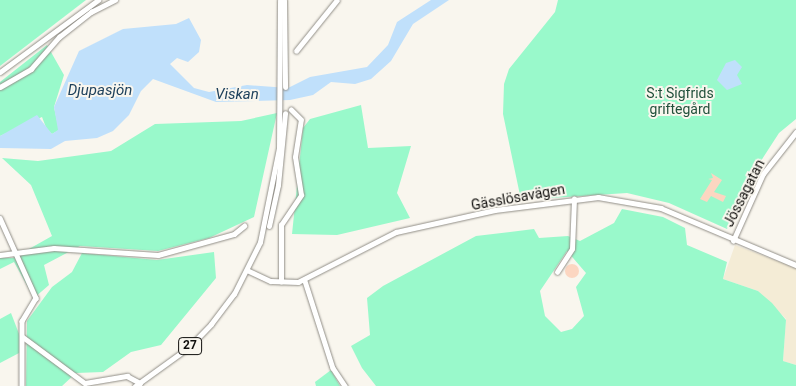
<!DOCTYPE html>
<meta charset="utf-8">
<style>
body{margin:0}
#map{position:relative;width:796px;height:386px;overflow:hidden;background:#f9f6ee;font-family:Roboto,sans-serif}
div>[style]{position:absolute}
.education>*{inset:0;background:#f4ecd6}
.green>*{inset:0;background:#99f9cb}
.water>*{inset:0;background:#c0e0fb}
.building>*{inset:0;background:#fcd6c1}
.round{border-radius:50%}
.roads{filter:drop-shadow(0 0 1px #918e87) drop-shadow(0 0 1px #918e87)}
.minor>*{height:4.5px;margin:-2.25px;padding:0 2.25px;transform-origin:2.25px;border-radius:2.25px;background:#fff}
.major>*{height:5px;margin:-2.5px;padding:0 2.5px;transform-origin:2.5px;border-radius:2.5px;background:#fff}
span{translate:-50% -50%;white-space:nowrap;text-align:center;line-height:1.15;-webkit-text-stroke:4px #f9f6ee;paint-order:stroke}
.shield-label span{padding:1px 4px;background:#f9f6ee;border:1px solid;border-radius:4px;-webkit-text-stroke-width:0}
.shield-label{font-size:12px;color:#100f0d;font-weight:700}
.park-label{font-size:14px;color:#21503b}
.street-label{font-size:14px;color:#100f0d}
.water-label{font-size:15px;color:#1e415c;font-style:italic}
</style>
<div id="map">
<div class="education">
<i style="clip-path:polygon(735px 245px,796px 268px,796px 365px,783px 361px,786px 319px,758px 291px,723px 279px)"></i>
</div>
<div class="green">
<i style="clip-path:polygon(0 0,86px 0,0 66px)"></i>
<i style="clip-path:polygon(558px 0,796px 0,796px 119px,779px 133px,757px 167px,727px 229px,669px 203px,627px 193px,521px 200px,503px 114px,504px 84px,509px 69px,555px 12px)"></i>
<i style="clip-path:polygon(47px 45px,64px 75px,54px 107px,59px 130px,52px 134px,47px 130px,42px 117px,0 136px,0 82px)"></i>
<i style="clip-path:polygon(361px 105px,368px 148px,411px 146px,397px 193px,410px 218px,337px 235px,292px 234px,303px 128px,310px 119px)"></i>
<i style="clip-path:polygon(277px 113px,254px 217px,209px 238px,158px 251px,80px 246px,44px 265px,49px 285px,34px 298px,14px 262px,0 269px,0 258px,13px 258px,52px 236px,31px 185px,2px 158px,38px 161px,111px 151px,155px 124px,241px 121px)"></i>
<i style="clip-path:polygon(evenodd,622px 209px,663px 217px,685px 228px,687px 245px,727px 262px,723px 279px,758px 291px,772px 303px,786px 320px,783px 361px,796px 365px,796px 386px,376px 386px,362px 368px,351px 346px,370px 335px,367px 298px,383px 286px,476px 236px,534px 229px,539px 238px,568px 236px,580px 241px,614px 223px,622px 209px,567px 251px,586px 273px,576px 287px,584px 316px,572px 329px,561px 332px,545px 316px,540px 291px,567px 251px)"></i>
<i style="clip-path:polygon(214px 252px,216px 278px,161px 345px,131px 352px,103px 372px,76px 373px,62px 386px,26px 386px,27px 321px,52px 287px,72px 272px,82px 253px,157px 260px)"></i>
<i style="clip-path:polygon(11px 313px,21px 339px,21px 352px,0 363px,0 319px)"></i>
<i style="clip-path:polygon(331px 370px,340px 386px,316px 386px,315px 382px)"></i>
</div>
<div class="water">
<i style="clip-path:polygon(431px 0,449px 0,413px 24px,391px 61px,371px 79px,355px 84px,331px 82px,313px 95px,290px 100px,216px 102px,153px 79px,141px 91px,129px 115px,113px 131px,97px 138px,65px 141px,51px 149px,0 148px,0 136px,37px 115px,52px 134px,58px 130px,54px 107px,79px 51px,123px 29px,176px 24px,189px 18px,201px 40px,199px 52px,188px 62px,177px 58px,170px 64px,194px 88px,209px 92px,247px 85px,288px 88px,310px 77px,367px 67px,388px 45px,397px 22px)"></i>
<i style="clip-path:polygon(735px 60px,742px 67px,737px 75px,742px 84px,727px 90px,717px 80px,726px 63px)"></i>
</div>
<div class="building">
<i style="clip-path:polygon(711px 173px,722px 180px,714px 192px,726px 196px,723px 202px,711px 196px,707px 202px,700px 199px,712px 180px,708px 179px,713px 178px)"></i>
<i class="round" style="left:565px;top:264px;width:14px;height:14px"></i>
</div>
<div class="roads">
<div class="minor">
<i style="left:296px;top:51px;width:65px;rotate:-51.2deg"></i>
<i style="left:0;top:87px;width:36px;rotate:-30deg"></i>
<i style="left:31px;top:69px;width:43px;rotate:-48.8deg"></i>
<i style="left:59px;top:37px;width:41px;rotate:-38deg"></i>
<i style="left:91px;top:12px;width:27px;rotate:-27deg"></i>
<i style="left:0;top:218px;width:88px;rotate:65.8deg"></i>
<i style="left:36px;top:298px;width:27px;rotate:121deg"></i>
<i style="left:22px;top:321px;width:65px;rotate:90deg"></i>
<i style="left:733px;top:241px;width:73px;rotate:-65.9deg"></i>
<i style="left:763px;top:174px;width:53px;rotate:-51.8deg"></i>
<i style="left:0;top:255px;width:54px;rotate:-7.4deg"></i>
<i style="left:54px;top:248px;width:104px;rotate:3.9deg"></i>
<i style="left:158px;top:255px;width:79px;rotate:-15.4deg"></i>
<i style="left:234px;top:234px;width:13px;rotate:-39deg"></i>
<i style="left:247px;top:270px;width:26px;rotate:25deg"></i>
<i style="left:271px;top:281px;width:27px;rotate:2deg"></i>
<i style="left:298px;top:282px;width:110px;rotate:-27deg"></i>
<i style="left:396px;top:232px;width:101px;rotate:-12.5deg"></i>
<i style="left:495px;top:210px;width:104px;rotate:-7.2deg"></i>
<i style="left:598px;top:197px;width:64px;rotate:9.9deg"></i>
<i style="left:661px;top:208px;width:147px;rotate:22.9deg"></i>
<i style="left:557px;top:272px;width:27px;rotate:-57deg"></i>
<i style="left:572px;top:249px;width:50px;rotate:-87.7deg"></i>
<i style="left:305px;top:281px;width:91px;rotate:72.2deg"></i>
<i style="left:333px;top:368px;width:22px;rotate:56deg"></i>
<i style="left:281px;top:282px;width:57px;rotate:-90deg"></i>
<i style="left:281px;top:225px;width:36px;rotate:-56deg"></i>
<i style="left:301px;top:195px;width:38px;rotate:-99deg"></i>
<i style="left:295px;top:157px;width:37px;rotate:-81deg"></i>
<i style="left:301px;top:120px;width:14px;rotate:-135deg"></i>
<i style="left:23px;top:337px;width:77px;rotate:36.6deg"></i>
<i style="left:85px;top:383px;width:43px;rotate:-9.5deg"></i>
<i style="left:127px;top:376px;width:15px;rotate:28deg"></i>
</div>
<div class="major">
<i style="left:284px;top:0;width:87px;rotate:89.3deg"></i>
<i style="left:0;top:72px;width:122px;rotate:-36.3deg"></i>
<i style="left:269px;top:226px;width:42px;rotate:-77.6deg"></i>
<i style="left:278px;top:185px;width:72px;rotate:-84.4deg"></i>
<i style="left:135px;top:386px;width:67px;rotate:-35.8deg"></i>
<i style="left:189px;top:347px;width:32px;rotate:-46deg"></i>
<i style="left:211px;top:324px;width:38px;rotate:-53deg"></i>
<i style="left:234px;top:294px;width:58px;rotate:-63.4deg"></i>
<i style="left:260px;top:242px;width:96px;rotate:-78.6deg"></i>
<i style="left:279px;top:148px;width:148px;rotate:-89.6deg"></i>
</div>
</div>
<div class="shield-label">
<span style="left:190px;top:346px">27</span>
</div>
<div class="park-label">
<span style="left:680px;top:101px">S:t Sigfrids<br>griftegård</span>
</div>
<div class="street-label">
<span style="left:744px;top:193px;rotate:-63deg">Jössagatan</span>
<span style="left:518px;top:197px;rotate:-10deg">Gässlösavägen</span>
</div>
<div class="water-label">
<span style="left:100px;top:91px">Djupasjön</span>
<span style="left:237px;top:95px">Viskan</span>
</div>
</div>
